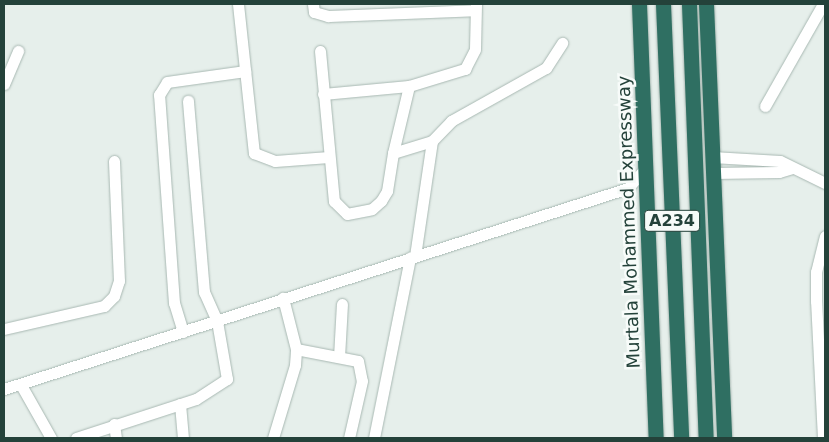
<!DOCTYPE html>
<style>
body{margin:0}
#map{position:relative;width:829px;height:442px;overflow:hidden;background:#e6efeb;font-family:"DejaVu Sans",sans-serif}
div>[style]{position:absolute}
.roads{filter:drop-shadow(0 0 1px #a8b8b2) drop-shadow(0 0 1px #a8b8b2)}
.minor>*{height:11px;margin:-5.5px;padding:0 5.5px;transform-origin:5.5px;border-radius:5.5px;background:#fff}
.highway>*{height:15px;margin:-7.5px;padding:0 7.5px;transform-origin:7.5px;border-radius:7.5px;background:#2f6f62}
span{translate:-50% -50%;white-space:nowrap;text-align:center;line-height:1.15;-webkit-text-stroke:5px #f7fbf9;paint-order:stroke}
.shield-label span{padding:1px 4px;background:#f7fbf9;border:1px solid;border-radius:4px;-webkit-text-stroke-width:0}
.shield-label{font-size:16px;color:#24423a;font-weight:700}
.street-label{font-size:18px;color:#24423a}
.frame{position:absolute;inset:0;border:5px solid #24423a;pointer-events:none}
</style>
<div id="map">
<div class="roads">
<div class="minor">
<i style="left:238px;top:4px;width:150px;rotate:83.9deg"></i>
<i style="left:254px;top:153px;width:22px;rotate:21deg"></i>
<i style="left:275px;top:161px;width:54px;rotate:-4.2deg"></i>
<i style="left:313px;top:4px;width:8px;rotate:83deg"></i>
<i style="left:314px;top:12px;width:15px;rotate:16deg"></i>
<i style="left:328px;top:16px;width:147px;rotate:-2.3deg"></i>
<i style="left:320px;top:51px;width:151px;rotate:84.7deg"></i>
<i style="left:334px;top:201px;width:18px;rotate:45deg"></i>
<i style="left:347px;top:214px;width:25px;rotate:-11deg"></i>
<i style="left:372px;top:209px;width:12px;rotate:-42deg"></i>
<i style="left:381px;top:201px;width:12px;rotate:-59deg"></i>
<i style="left:387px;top:191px;width:38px;rotate:-81deg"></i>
<i style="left:393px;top:153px;width:41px;rotate:-17.1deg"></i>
<i style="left:432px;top:141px;width:28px;rotate:-46deg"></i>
<i style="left:451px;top:121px;width:109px;rotate:-29.2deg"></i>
<i style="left:546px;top:68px;width:30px;rotate:-57deg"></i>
<i style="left:4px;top:84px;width:36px;rotate:-67deg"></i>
<i style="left:323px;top:94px;width:86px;rotate:-5.3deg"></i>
<i style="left:409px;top:86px;width:59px;rotate:-16.9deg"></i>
<i style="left:465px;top:69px;width:22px;rotate:-63deg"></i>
<i style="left:475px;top:49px;width:45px;rotate:-88.7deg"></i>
<i style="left:765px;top:106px;width:117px;rotate:-60.4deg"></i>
<i style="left:393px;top:153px;width:69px;rotate:-76.6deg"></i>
<i style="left:712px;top:157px;width:68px;rotate:3.4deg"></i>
<i style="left:780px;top:161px;width:50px;rotate:26.1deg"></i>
<i style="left:713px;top:173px;width:66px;rotate:-0.9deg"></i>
<i style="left:779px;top:172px;width:14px;rotate:-17deg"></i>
<i style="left:415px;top:256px;width:116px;rotate:-81.6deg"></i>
<i style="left:4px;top:329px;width:103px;rotate:-13deg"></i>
<i style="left:104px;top:306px;width:14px;rotate:-45deg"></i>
<i style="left:114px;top:296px;width:16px;rotate:-72deg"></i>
<i style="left:119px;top:281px;width:120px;rotate:-92.4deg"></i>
<i style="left:183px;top:332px;width:30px;rotate:-107deg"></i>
<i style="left:174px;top:303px;width:209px;rotate:-94.1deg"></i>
<i style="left:159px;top:95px;width:15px;rotate:-58deg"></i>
<i style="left:167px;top:82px;width:79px;rotate:-8deg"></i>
<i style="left:296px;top:349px;width:63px;rotate:11deg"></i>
<i style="left:358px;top:361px;width:20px;rotate:79deg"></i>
<i style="left:362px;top:381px;width:58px;rotate:102.8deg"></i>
<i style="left:339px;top:357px;width:53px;rotate:-86.8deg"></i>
<i style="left:21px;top:385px;width:61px;rotate:60.5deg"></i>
<i style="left:4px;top:389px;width:656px;rotate:-17.85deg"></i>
<i style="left:628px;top:188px;width:28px;rotate:-49deg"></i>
<i style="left:180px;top:404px;width:34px;rotate:85deg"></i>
<i style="left:114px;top:424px;width:14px;rotate:82deg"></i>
<i style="left:76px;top:438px;width:126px;rotate:-18deg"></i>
<i style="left:196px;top:399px;width:37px;rotate:-33deg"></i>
<i style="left:227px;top:379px;width:59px;rotate:-99.8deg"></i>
<i style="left:217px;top:321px;width:32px;rotate:-114deg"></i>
<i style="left:204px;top:292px;width:192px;rotate:-94.8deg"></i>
<i style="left:273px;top:438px;width:76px;rotate:-73.2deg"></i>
<i style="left:295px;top:365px;width:16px;rotate:-86deg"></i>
<i style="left:296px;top:349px;width:53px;rotate:-104.3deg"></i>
<i style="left:374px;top:438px;width:184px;rotate:-78.7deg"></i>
<i style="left:823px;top:438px;width:137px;rotate:-92.9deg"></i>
<i style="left:816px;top:301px;width:29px;rotate:-90deg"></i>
<i style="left:816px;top:272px;width:37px;rotate:-76deg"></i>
</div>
<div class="highway">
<i style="left:639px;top:4px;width:434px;rotate:87.8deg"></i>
<i style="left:663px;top:4px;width:434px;rotate:87.6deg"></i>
<i style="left:689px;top:4px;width:434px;rotate:87.8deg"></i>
<i style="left:706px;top:4px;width:434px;rotate:87.6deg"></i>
</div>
</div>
<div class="shield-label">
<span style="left:672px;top:221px">A234</span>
</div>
<div class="street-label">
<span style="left:629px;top:222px;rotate:-92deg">Murtala Mohammed Expressway</span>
</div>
<div class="frame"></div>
</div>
